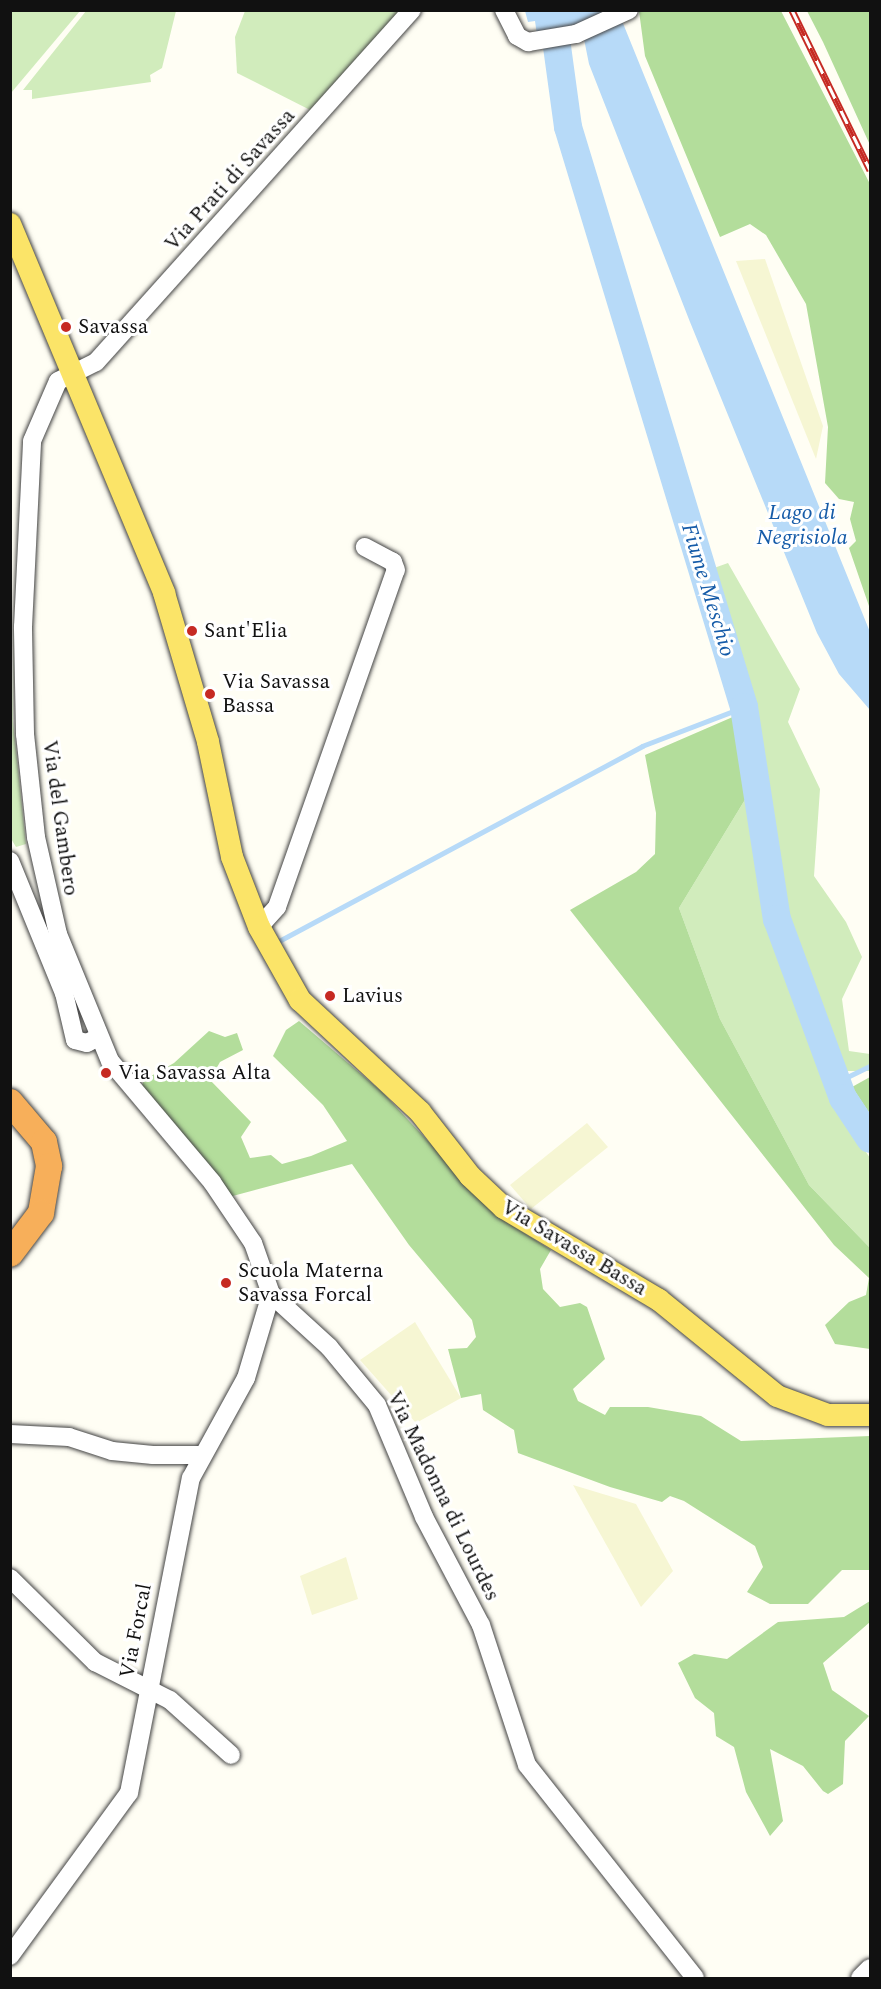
<!DOCTYPE html>
<style>
body{margin:0}
#map{position:relative;width:881px;height:1989px;overflow:hidden;background:#fffef4;font-family:Spectral,serif}
div>[style]{position:absolute}
.farmland>*{inset:0;background:#f6f6d3}
.green>*{inset:0;background:#d1ecbc}
.forest>*{inset:0;background:#b3dd9b}
.water>*{inset:0;background:#b7daf8}
.stream>*{height:4.5px;margin:-2.25px;padding:0 2.25px;transform-origin:2.25px;border-radius:2.25px;background:#b7daf8}
.river>*{height:28px;margin:-14px;padding:0 14px;transform-origin:14px;border-radius:14px;background:#b7daf8}
.roads{filter:drop-shadow(0 0 2px #444) drop-shadow(0 0 2px #444)}
.minor>*{height:18px;margin:-9px;padding:0 9px;transform-origin:9px;border-radius:9px;background:#fff}
.major>*{height:22px;margin:-11px;padding:0 11px;transform-origin:11px;border-radius:11px;background:#fbe468}
.highway>*{height:26px;margin:-13px;padding:0 13px;transform-origin:13px;border-radius:13px;background:#f7af5a}
.rail>*{height:7px;margin-top:-3.5px;transform-origin:0;background:repeating-linear-gradient(90deg,#fff 0 14px,#c62a23 0 28px);box-sizing:border-box;border-block:2px solid #c62a23}
.dots>*{width:16px;height:16px;translate:-50% -50%;box-sizing:border-box;border:3px solid #fff;border-radius:50%}
span{translate:-50% -50%;white-space:nowrap;text-align:center;line-height:1.15;-webkit-text-stroke:6px #fff;paint-order:stroke}
.street-label{font-size:21px;color:#111}
.poi-label{font-size:21px;color:#111}
.left{translate:0 -50%;text-align:left}
.water-label{font-size:22px;color:#155ba8;font-style:italic}
.frame{position:absolute;inset:0;border:12px solid #111;pointer-events:none}
</style>
<div id="map">
<div class="farmland">
<i style="clip-path:polygon(765px 259px,823px 426px,816px 459px,736px 261px)"></i>
<i style="clip-path:polygon(587px 1123px,608px 1147px,531px 1209px,510px 1185px)"></i>
<i style="clip-path:polygon(415px 1322px,461px 1398px,416px 1423px,360px 1360px)"></i>
<i style="clip-path:polygon(573px 1485px,636px 1504px,673px 1571px,641px 1607px)"></i>
<i style="clip-path:polygon(346px 1557px,358px 1599px,312px 1615px,300px 1576px)"></i>
</div>
<div class="green">
<i style="clip-path:polygon(11px 10px,80px 11px,11px 93px,10px 11px)"></i>
<i style="clip-path:polygon(86px 11px,176px 11px,162px 68px,150px 75px,151px 82px,32px 99px,32px 90px,23px 90px)"></i>
<i style="clip-path:polygon(245px 11px,406px 11px,316px 113px,237px 73px,235px 37px)"></i>
<i style="clip-path:polygon(728px 563px,800px 689px,788px 722px,820px 789px,814px 876px,846px 922px,862px 957px,842px 999px,849px 1051px,870px 1054px,870px 1071px,842px 1071px,784px 919px,752px 709px,714px 568px)"></i>
<i style="clip-path:polygon(14px 614px,13px 721px,26px 844px,16px 847px,10px 837px)"></i>
<i style="clip-path:polygon(746px 798px,767px 926px,839px 1112px,870px 1158px,870px 1248px,809px 1185px,720px 1019px,679px 908px)"></i>
</div>
<div class="forest">
<i style="clip-path:polygon(639px 11px,781px 11px,870px 184px,870px 609px,849px 548px,856px 541px,850px 519px,854px 502px,839px 499px,825px 483px,828px 427px,806px 304px,766px 235px,750px 224px,720px 237px,645px 56px)"></i>
<i style="clip-path:polygon(807px 11px,870px 11px,870px 145px,823px 42px)"></i>
<i style="clip-path:polygon(735px 716px,746px 798px,679px 908px,720px 1019px,809px 1185px,870px 1248px,870px 1349px,835px 1344px,825px 1325px,849px 1302px,866px 1295px,869px 1278px,834px 1245px,570px 910px,636px 872px,655px 854px,656px 813px,645px 755px)"></i>
<i style="clip-path:polygon(299px 1021px,382px 1092px,500px 1218px,551px 1250px,540px 1269px,543px 1289px,560px 1307px,580px 1303px,587px 1307px,605px 1359px,573px 1389px,578px 1401px,605px 1415px,610px 1407px,648px 1407px,701px 1416px,741px 1441px,870px 1436px,870px 1570px,842px 1570px,808px 1604px,770px 1604px,747px 1592px,763px 1567px,755px 1546px,684px 1501px,670px 1496px,662px 1502px,610px 1487px,518px 1453px,514px 1430px,483px 1410px,481px 1394px,461px 1398px,448px 1349px,467px 1348px,476px 1337px,472px 1320px,409px 1245px,352px 1164px,229px 1197px,140px 1091px,144px 1080px,174px 1063px,209px 1031px,225px 1037px,237px 1033px,243px 1050px,220px 1062px,210px 1080px,251px 1122px,241px 1137px,250px 1158px,271px 1155px,282px 1164px,311px 1156px,347px 1141px,323px 1105px,273px 1056px,286px 1030px)"></i>
<i style="clip-path:polygon(870px 1077px,870px 1114px,852px 1087px)"></i>
<i style="clip-path:polygon(870px 1601px,870px 1622px,823px 1663px,832px 1690px,869px 1716px,845px 1741px,843px 1784px,828px 1794px,823px 1791px,803px 1766px,770px 1749px,783px 1821px,770px 1836px,746px 1792px,734px 1747px,716px 1736px,714px 1713px,695px 1698px,678px 1663px,694px 1654px,727px 1659px,778px 1622px,844px 1617px)"></i>
</div>
<div class="water">
<i style="clip-path:polygon(525px 11px,618px 11px,870px 632px,870px 710px,839px 674px,817px 633px,690px 322px,589px 64px,582px 29px,537px 35px,535px 21px,528px 22px)"></i>
</div>
<div class="stream">
<i style="left:279px;top:941px;width:412px;rotate:-28.2deg"></i>
<i style="left:642px;top:746px;width:109px;rotate:-20.9deg"></i>
<i style="left:837px;top:1082px;width:37px;rotate:-26deg"></i>
</div>
<div class="river">
<i style="left:552px;top:10px;width:118px;rotate:82.2deg"></i>
<i style="left:568px;top:127px;width:606px;rotate:73.12deg"></i>
<i style="left:744px;top:707px;width:215px;rotate:81.2deg"></i>
<i style="left:777px;top:919px;width:191px;rotate:69.8deg"></i>
<i style="left:843px;top:1098px;width:49px;rotate:56.6deg"></i>
</div>
<div class="roads">
<div class="minor">
<i style="left:504px;top:10px;width:29px;rotate:63deg"></i>
<i style="left:517px;top:36px;width:13px;rotate:29deg"></i>
<i style="left:528px;top:42px;width:49px;rotate:-9.5deg"></i>
<i style="left:576px;top:34px;width:58px;rotate:-24.4deg"></i>
<i style="left:10px;top:861px;width:143px;rotate:67.8deg"></i>
<i style="left:64px;top:993px;width:48px;rotate:76.8deg"></i>
<i style="left:75px;top:1040px;width:12px;rotate:14deg"></i>
<i style="left:87px;top:1043px;width:13px;rotate:-27deg"></i>
<i style="left:259px;top:927px;width:27px;rotate:-48deg"></i>
<i style="left:277px;top:907px;width:357px;rotate:-70.6deg"></i>
<i style="left:396px;top:570px;width:9px;rotate:-111deg"></i>
<i style="left:393px;top:562px;width:32px;rotate:-152deg"></i>
<i style="left:271px;top:1294px;width:79px;rotate:42.4deg"></i>
<i style="left:329px;top:1347px;width:75px;rotate:50.4deg"></i>
<i style="left:377px;top:1405px;width:121px;rotate:67.2deg"></i>
<i style="left:424px;top:1517px;width:122px;rotate:62.2deg"></i>
<i style="left:481px;top:1625px;width:147px;rotate:71.8deg"></i>
<i style="left:527px;top:1765px;width:271px;rotate:51.7deg"></i>
<i style="left:10px;top:1434px;width:59px;rotate:2.9deg"></i>
<i style="left:69px;top:1437px;width:45px;rotate:18deg"></i>
<i style="left:112px;top:1451px;width:41px;rotate:5.6deg"></i>
<i style="left:153px;top:1455px;width:47px"></i>
<i style="left:10px;top:1578px;width:120px;rotate:44.7deg"></i>
<i style="left:95px;top:1662px;width:84px;rotate:26.9deg"></i>
<i style="left:170px;top:1700px;width:82px;rotate:42deg"></i>
<i style="left:10px;top:1956px;width:202px;rotate:-53.9deg"></i>
<i style="left:129px;top:1793px;width:321px;rotate:-78.9deg"></i>
<i style="left:191px;top:1478px;width:114px;rotate:-61.2deg"></i>
<i style="left:246px;top:1378px;width:88px;rotate:-73.4deg"></i>
<i style="left:271px;top:1294px;width:54px;rotate:-109.4deg"></i>
<i style="left:253px;top:1243px;width:73px;rotate:-123.9deg"></i>
<i style="left:212px;top:1182px;width:158px;rotate:-130.1deg"></i>
<i style="left:110px;top:1061px;width:137px;rotate:-112.3deg"></i>
<i style="left:58px;top:934px;width:99px;rotate:-102.8deg"></i>
<i style="left:36px;top:837px;width:104px;rotate:-96.1deg"></i>
<i style="left:25px;top:734px;width:107px;rotate:-91.1deg"></i>
<i style="left:23px;top:627px;width:186px;rotate:-87.2deg"></i>
<i style="left:32px;top:441px;width:65px;rotate:-66.6deg"></i>
<i style="left:58px;top:381px;width:42px;rotate:-26.6deg"></i>
<i style="left:96px;top:362px;width:473px;rotate:-48.1deg"></i>
<i style="left:860px;top:1978px;width:14px;rotate:-45deg"></i>
</div>
<div class="major">
<i style="left:10px;top:224px;width:400px;rotate:67.3deg"></i>
<i style="left:164px;top:593px;width:155px;rotate:73.5deg"></i>
<i style="left:208px;top:742px;width:117px;rotate:78.2deg"></i>
<i style="left:232px;top:857px;width:75px;rotate:68.9deg"></i>
<i style="left:259px;top:927px;width:84px;rotate:60.7deg"></i>
<i style="left:300px;top:1000px;width:164px;rotate:43deg"></i>
<i style="left:420px;top:1112px;width:81px;rotate:52deg"></i>
<i style="left:470px;top:1176px;width:47px;rotate:43.3deg"></i>
<i style="left:504px;top:1208px;width:180px;rotate:30.7deg"></i>
<i style="left:659px;top:1300px;width:152px;rotate:39.1deg"></i>
<i style="left:777px;top:1396px;width:54px;rotate:20.4deg"></i>
<i style="left:828px;top:1415px;width:42px"></i>
</div>
<div class="highway">
<i style="left:10px;top:1102px;width:52px;rotate:49.6deg"></i>
<i style="left:44px;top:1142px;width:25px;rotate:78deg"></i>
<i style="left:49px;top:1166px;width:48px;rotate:99.7deg"></i>
<i style="left:41px;top:1213px;width:51px;rotate:127.1deg"></i>
</div>
</div>
<div class="rail">
<i style="left:792px;top:10px;width:178px;rotate:64deg"></i>
</div>
<div class="dots">
<i style="left:66px;top:327px;background:#c62a23"></i>
<i style="left:192px;top:631px;background:#c62a23"></i>
<i style="left:210px;top:694px;background:#c62a23"></i>
<i style="left:330px;top:996px;background:#c62a23"></i>
<i style="left:106px;top:1073px;background:#c62a23"></i>
<i style="left:226px;top:1283px;background:#c62a23"></i>
</div>
<div class="street-label">
<span style="left:230px;top:180px;rotate:-48deg">Via Prati di Savassa</span>
<span style="left:60px;top:818px;rotate:82deg">Via del Gambero</span>
<span style="left:574px;top:1248px;rotate:31deg">Via Savassa Bassa</span>
<span style="left:443px;top:1496px;rotate:64deg">Via Madonna di Lourdes</span>
<span style="left:136px;top:1631px;rotate:-79deg">Via Forcal</span>
</div>
<div class="poi-label">
<span class="left" style="left:78px;top:327px">Savassa</span>
<span class="left" style="left:204px;top:631px">Sant'Elia</span>
<span class="left" style="left:222px;top:694px">Via Savassa<br>Bassa</span>
<span class="left" style="left:342px;top:996px">Lavius</span>
<span class="left" style="left:118px;top:1073px">Via Savassa Alta</span>
<span class="left" style="left:238px;top:1283px">Scuola Materna<br>Savassa Forcal</span>
</div>
<div class="water-label">
<span style="left:802px;top:525px">Lago di<br>Negrisiola</span>
<span style="left:708px;top:590px;rotate:73deg">Fiume Meschio</span>
</div>
<div class="frame"></div>
</div>
